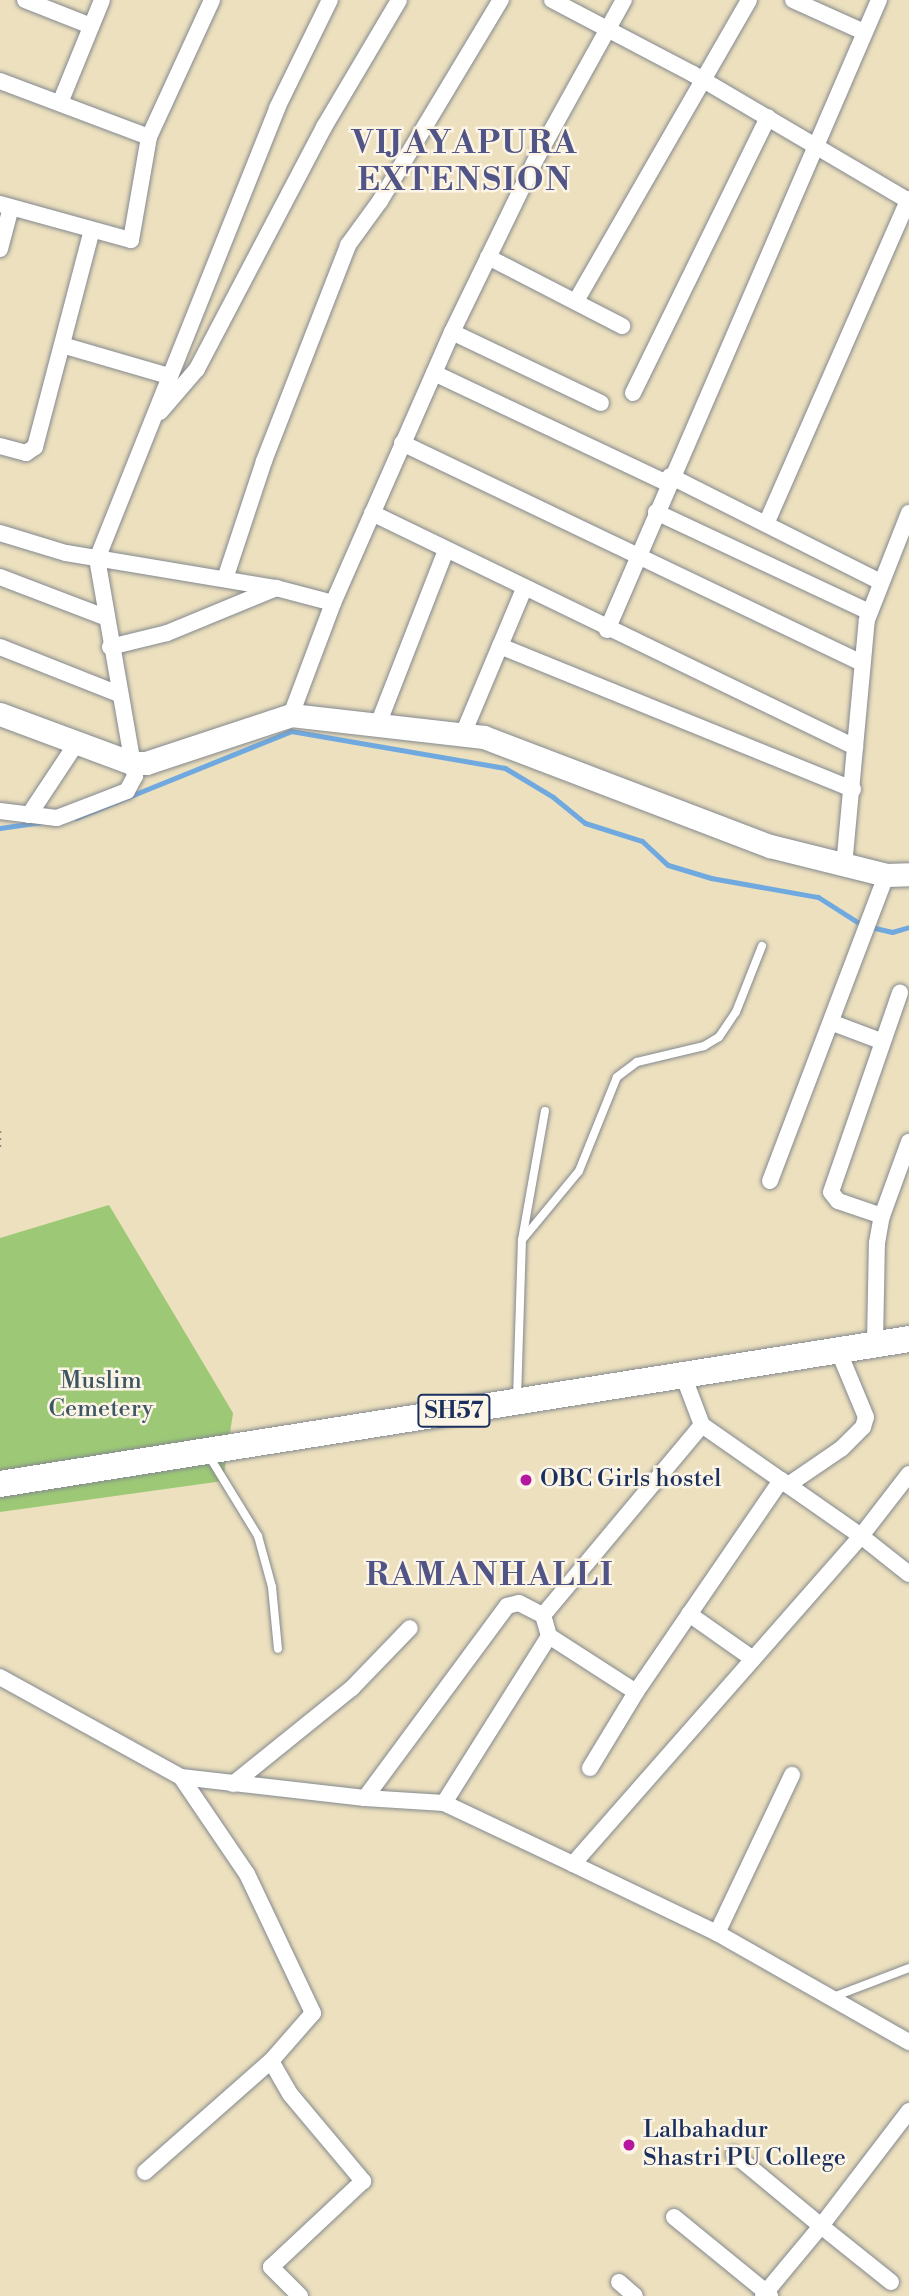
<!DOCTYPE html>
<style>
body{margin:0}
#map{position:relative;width:909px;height:2296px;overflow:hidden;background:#ece0be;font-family:"Libre Bodoni",serif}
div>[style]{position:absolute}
.green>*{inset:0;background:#9dc976}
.stream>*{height:5px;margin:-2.5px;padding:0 2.5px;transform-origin:2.5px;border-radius:2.5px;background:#70a9e0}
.path>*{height:2.5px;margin-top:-1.25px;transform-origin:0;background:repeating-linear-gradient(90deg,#84888e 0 2px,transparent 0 7px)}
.roads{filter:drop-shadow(0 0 2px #84888e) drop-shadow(0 0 2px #84888e)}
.lane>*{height:8px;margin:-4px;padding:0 4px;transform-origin:4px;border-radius:4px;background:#fff}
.street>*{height:16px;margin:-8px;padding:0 8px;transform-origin:8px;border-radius:8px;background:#fff}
.secondary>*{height:23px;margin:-11.5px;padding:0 11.5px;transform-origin:11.5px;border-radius:11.5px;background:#fff}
.primary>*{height:26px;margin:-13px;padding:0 13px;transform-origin:13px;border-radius:13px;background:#fff}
.dots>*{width:19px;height:19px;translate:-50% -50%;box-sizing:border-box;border:4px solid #fcf5e5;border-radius:50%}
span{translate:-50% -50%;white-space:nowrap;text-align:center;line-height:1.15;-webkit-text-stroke:5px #fcf5e5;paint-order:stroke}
.shield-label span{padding:2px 5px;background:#fcf5e5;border:2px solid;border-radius:5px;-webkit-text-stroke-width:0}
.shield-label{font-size:23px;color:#1b2f5e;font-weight:700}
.park-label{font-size:24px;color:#3c5664}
.poi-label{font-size:24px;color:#1b2f5e}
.left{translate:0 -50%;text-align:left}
.district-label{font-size:32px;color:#515486;font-weight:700;letter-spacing:2px}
</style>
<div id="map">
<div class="green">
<i style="clip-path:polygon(109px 1205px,233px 1413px,223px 1481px,0 1512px,0 1238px)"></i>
</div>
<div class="stream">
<i style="left:76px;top:818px;width:232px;rotate:-22deg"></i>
<i style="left:291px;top:731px;width:217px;rotate:9.8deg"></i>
<i style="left:505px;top:768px;width:56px;rotate:31.1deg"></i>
<i style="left:553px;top:797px;width:41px;rotate:39.1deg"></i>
<i style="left:585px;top:823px;width:60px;rotate:17.5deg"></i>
<i style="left:642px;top:841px;width:35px;rotate:43deg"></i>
<i style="left:668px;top:865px;width:45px;rotate:16.8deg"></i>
<i style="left:711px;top:878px;width:109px;rotate:10.1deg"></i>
<i style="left:818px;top:897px;width:52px;rotate:32.5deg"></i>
<i style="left:862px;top:925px;width:31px;rotate:13deg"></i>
<i style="left:892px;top:932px;width:18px;rotate:-16deg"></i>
<i style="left:0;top:828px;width:42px;rotate:-8.1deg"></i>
</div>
<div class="path">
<i style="left:0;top:1131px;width:16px;rotate:90deg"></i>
</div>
<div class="roads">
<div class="lane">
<i style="left:522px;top:1240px;width:89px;rotate:-50.4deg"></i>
<i style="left:579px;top:1171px;width:101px;rotate:-68deg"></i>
<i style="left:617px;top:1077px;width:25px;rotate:-37deg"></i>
<i style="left:637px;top:1062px;width:69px;rotate:-13.4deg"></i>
<i style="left:704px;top:1046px;width:17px;rotate:-31deg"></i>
<i style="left:719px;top:1037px;width:30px;rotate:-56deg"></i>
<i style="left:736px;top:1012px;width:71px;rotate:-68.5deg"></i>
<i style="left:517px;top:1398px;width:158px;rotate:-88.2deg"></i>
<i style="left:522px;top:1240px;width:131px;rotate:-79.9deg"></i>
<i style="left:209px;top:1456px;width:94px;rotate:58.5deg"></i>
<i style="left:258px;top:1536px;width:53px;rotate:74.6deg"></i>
<i style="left:272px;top:1587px;width:62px;rotate:84.5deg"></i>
<i style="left:833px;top:1997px;width:81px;rotate:-20.9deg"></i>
</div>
<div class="street">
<i style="left:25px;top:0;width:71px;rotate:21.5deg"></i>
<i style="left:552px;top:0;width:159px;rotate:27.7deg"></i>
<i style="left:693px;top:74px;width:251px;rotate:30.5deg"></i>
<i style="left:793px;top:0;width:78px;rotate:24.3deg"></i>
<i style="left:0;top:81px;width:159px;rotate:20.6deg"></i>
<i style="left:60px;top:103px;width:111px;rotate:-67.8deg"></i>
<i style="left:0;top:204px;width:136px;rotate:15.4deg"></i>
<i style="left:131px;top:240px;width:105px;rotate:-80.1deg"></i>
<i style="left:149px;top:137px;width:151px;rotate:-65.3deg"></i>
<i style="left:0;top:249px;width:43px;rotate:-75.3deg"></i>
<i style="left:488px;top:257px;width:151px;rotate:27.2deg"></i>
<i style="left:576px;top:301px;width:347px;rotate:-60.1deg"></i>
<i style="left:452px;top:332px;width:165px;rotate:25.5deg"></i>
<i style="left:62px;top:345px;width:111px;rotate:16.2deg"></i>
<i style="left:434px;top:373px;width:258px;rotate:25.3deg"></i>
<i style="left:633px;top:393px;width:307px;rotate:-63.9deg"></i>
<i style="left:160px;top:412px;width:57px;rotate:-49.3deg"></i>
<i style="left:197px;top:369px;width:273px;rotate:-62.3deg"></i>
<i style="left:324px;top:127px;width:147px;rotate:-59.4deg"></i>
<i style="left:402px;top:443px;width:508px;rotate:25.56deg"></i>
<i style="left:0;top:446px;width:27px;rotate:15deg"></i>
<i style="left:26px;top:453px;width:11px;rotate:-34deg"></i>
<i style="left:35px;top:447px;width:224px;rotate:-75.3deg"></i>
<i style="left:670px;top:476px;width:236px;rotate:26.7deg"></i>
<i style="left:656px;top:512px;width:235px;rotate:25.1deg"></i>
<i style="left:372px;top:513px;width:537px;rotate:25.85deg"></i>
<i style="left:766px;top:524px;width:355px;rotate:-66.3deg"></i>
<i style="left:0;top:533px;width:69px;rotate:16.9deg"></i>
<i style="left:66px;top:553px;width:213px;rotate:9.5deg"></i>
<i style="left:276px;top:588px;width:59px;rotate:14.7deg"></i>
<i style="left:0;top:577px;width:112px;rotate:20.9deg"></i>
<i style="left:225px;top:579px;width:124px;rotate:-71.7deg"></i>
<i style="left:264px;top:461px;width:232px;rotate:-68.7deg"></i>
<i style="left:348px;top:245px;width:54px;rotate:-54deg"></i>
<i style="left:380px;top:201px;width:235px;rotate:-59deg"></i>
<i style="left:607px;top:630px;width:686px;rotate:-66.65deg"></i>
<i style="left:500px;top:646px;width:381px;rotate:22.1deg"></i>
<i style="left:0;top:647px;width:128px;rotate:21.6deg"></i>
<i style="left:110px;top:647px;width:59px;rotate:-13.8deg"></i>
<i style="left:167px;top:633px;width:118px;rotate:-22.4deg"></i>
<i style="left:291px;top:715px;width:120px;rotate:-69.4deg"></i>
<i style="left:333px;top:603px;width:296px;rotate:-66.3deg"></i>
<i style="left:452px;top:332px;width:197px;rotate:-64.1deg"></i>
<i style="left:538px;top:155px;width:177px;rotate:-61deg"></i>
<i style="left:379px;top:722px;width:185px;rotate:-68.7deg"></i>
<i style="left:463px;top:734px;width:157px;rotate:-67.2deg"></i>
<i style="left:0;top:811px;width:57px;rotate:7deg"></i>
<i style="left:57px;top:818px;width:75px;rotate:-21.1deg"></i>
<i style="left:127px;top:791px;width:17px;rotate:-62deg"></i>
<i style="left:135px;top:776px;width:220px;rotate:-99.9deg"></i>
<i style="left:97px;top:559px;width:486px;rotate:-68.2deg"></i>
<i style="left:277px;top:108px;width:120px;rotate:-63.9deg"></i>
<i style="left:29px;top:815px;width:85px;rotate:-56.5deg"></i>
<i style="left:844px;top:866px;width:247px;rotate:-84.7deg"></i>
<i style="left:867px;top:620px;width:115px;rotate:-68.6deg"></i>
<i style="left:833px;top:1023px;width:51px;rotate:20.6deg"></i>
<i style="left:770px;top:1181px;width:327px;rotate:-69.2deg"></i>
<i style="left:882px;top:1216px;width:46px;rotate:-161.2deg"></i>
<i style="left:838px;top:1201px;width:11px;rotate:-128deg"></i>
<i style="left:831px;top:1192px;width:211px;rotate:-70.9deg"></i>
<i style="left:866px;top:1345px;width:9px;rotate:-13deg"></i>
<i style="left:875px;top:1343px;width:100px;rotate:-88.9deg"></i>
<i style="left:877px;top:1243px;width:27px;rotate:-80deg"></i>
<i style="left:882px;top:1216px;width:79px;rotate:-70deg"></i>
<i style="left:683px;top:1375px;width:53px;rotate:69.2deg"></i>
<i style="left:702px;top:1425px;width:248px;rotate:129.9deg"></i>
<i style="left:543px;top:1615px;width:22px;rotate:74deg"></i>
<i style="left:549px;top:1636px;width:103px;rotate:32.8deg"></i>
<i style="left:636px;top:1692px;width:257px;rotate:-55.6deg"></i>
<i style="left:909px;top:1474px;width:78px;rotate:127.7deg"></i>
<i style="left:861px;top:1536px;width:61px;rotate:38.4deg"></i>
<i style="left:788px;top:1485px;width:65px;rotate:-34.4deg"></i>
<i style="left:842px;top:1448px;width:30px;rotate:-45deg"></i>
<i style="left:863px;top:1427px;width:10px;rotate:-73deg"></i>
<i style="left:866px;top:1417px;width:70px;rotate:-112.6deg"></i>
<i style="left:689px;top:1614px;width:78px;rotate:35.1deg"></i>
<i style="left:0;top:1677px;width:207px;rotate:28.9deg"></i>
<i style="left:181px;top:1777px;width:185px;rotate:6.5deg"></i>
<i style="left:365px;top:1798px;width:239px;rotate:-53.5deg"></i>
<i style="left:507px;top:1606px;width:12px;rotate:-14deg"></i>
<i style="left:519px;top:1603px;width:27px;rotate:27deg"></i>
<i style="left:590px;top:1768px;width:89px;rotate:-58.8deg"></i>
<i style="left:181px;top:1777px;width:117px;rotate:55.8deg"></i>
<i style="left:247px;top:1874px;width:154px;rotate:64.6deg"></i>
<i style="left:313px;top:2013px;width:64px;rotate:131.2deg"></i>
<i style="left:271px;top:2061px;width:38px;rotate:60deg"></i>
<i style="left:290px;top:2094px;width:114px;rotate:50deg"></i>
<i style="left:363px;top:2181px;width:126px;rotate:136.9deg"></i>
<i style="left:271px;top:2267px;width:41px;rotate:45deg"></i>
<i style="left:233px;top:1784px;width:153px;rotate:-38.9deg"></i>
<i style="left:352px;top:1688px;width:83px;rotate:-46deg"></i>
<i style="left:365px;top:1798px;width:79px;rotate:3.6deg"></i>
<i style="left:444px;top:1803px;width:197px;rotate:-57.8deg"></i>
<i style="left:444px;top:1803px;width:143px;rotate:25.3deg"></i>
<i style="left:573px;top:1864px;width:436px;rotate:-48.7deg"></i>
<i style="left:861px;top:1536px;width:194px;rotate:-145.1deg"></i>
<i style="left:573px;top:1864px;width:160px;rotate:25.6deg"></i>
<i style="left:717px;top:1933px;width:221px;rotate:29.6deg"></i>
<i style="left:717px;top:1933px;width:175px;rotate:-64.6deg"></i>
<i style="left:734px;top:2154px;width:113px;rotate:39.6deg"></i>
<i style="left:821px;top:2226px;width:86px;rotate:129.8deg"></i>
<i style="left:766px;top:2292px;width:6px;rotate:45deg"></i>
<i style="left:145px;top:2172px;width:168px;rotate:-41.4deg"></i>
<i style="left:674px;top:2217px;width:119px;rotate:39.2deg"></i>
<i style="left:766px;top:2292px;width:5px;rotate:127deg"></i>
<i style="left:619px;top:2282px;width:21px;rotate:41deg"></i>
<i style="left:891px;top:2282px;width:90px;rotate:-141.3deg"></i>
<i style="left:821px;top:2226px;width:145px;rotate:-52.6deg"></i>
</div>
<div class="secondary">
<i style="left:0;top:714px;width:141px;rotate:20.4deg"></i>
<i style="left:132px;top:763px;width:14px"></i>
<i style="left:146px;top:763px;width:153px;rotate:-18.3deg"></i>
<i style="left:291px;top:715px;width:194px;rotate:6.5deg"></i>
<i style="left:484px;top:737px;width:306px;rotate:20.9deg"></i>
<i style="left:770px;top:846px;width:120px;rotate:14deg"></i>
<i style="left:886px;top:875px;width:23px;rotate:-2deg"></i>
</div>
<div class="primary">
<i style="left:0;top:1484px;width:920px;rotate:-9.06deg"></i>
</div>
</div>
<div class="dots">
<i style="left:526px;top:1480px;background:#b5179e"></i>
<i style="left:629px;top:2145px;background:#b5179e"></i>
</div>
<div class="shield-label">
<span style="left:454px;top:1411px">SH57</span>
</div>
<div class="park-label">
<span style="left:101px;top:1396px">Muslim<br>Cemetery</span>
</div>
<div class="poi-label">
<span class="left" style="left:540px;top:1480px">OBC Girls hostel</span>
<span class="left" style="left:643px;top:2145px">Lalbahadur<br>Shastri PU College</span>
</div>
<div class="district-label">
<span style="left:465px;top:162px">VIJAYAPURA<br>EXTENSION</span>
<span style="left:490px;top:1575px">RAMANHALLI</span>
</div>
</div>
